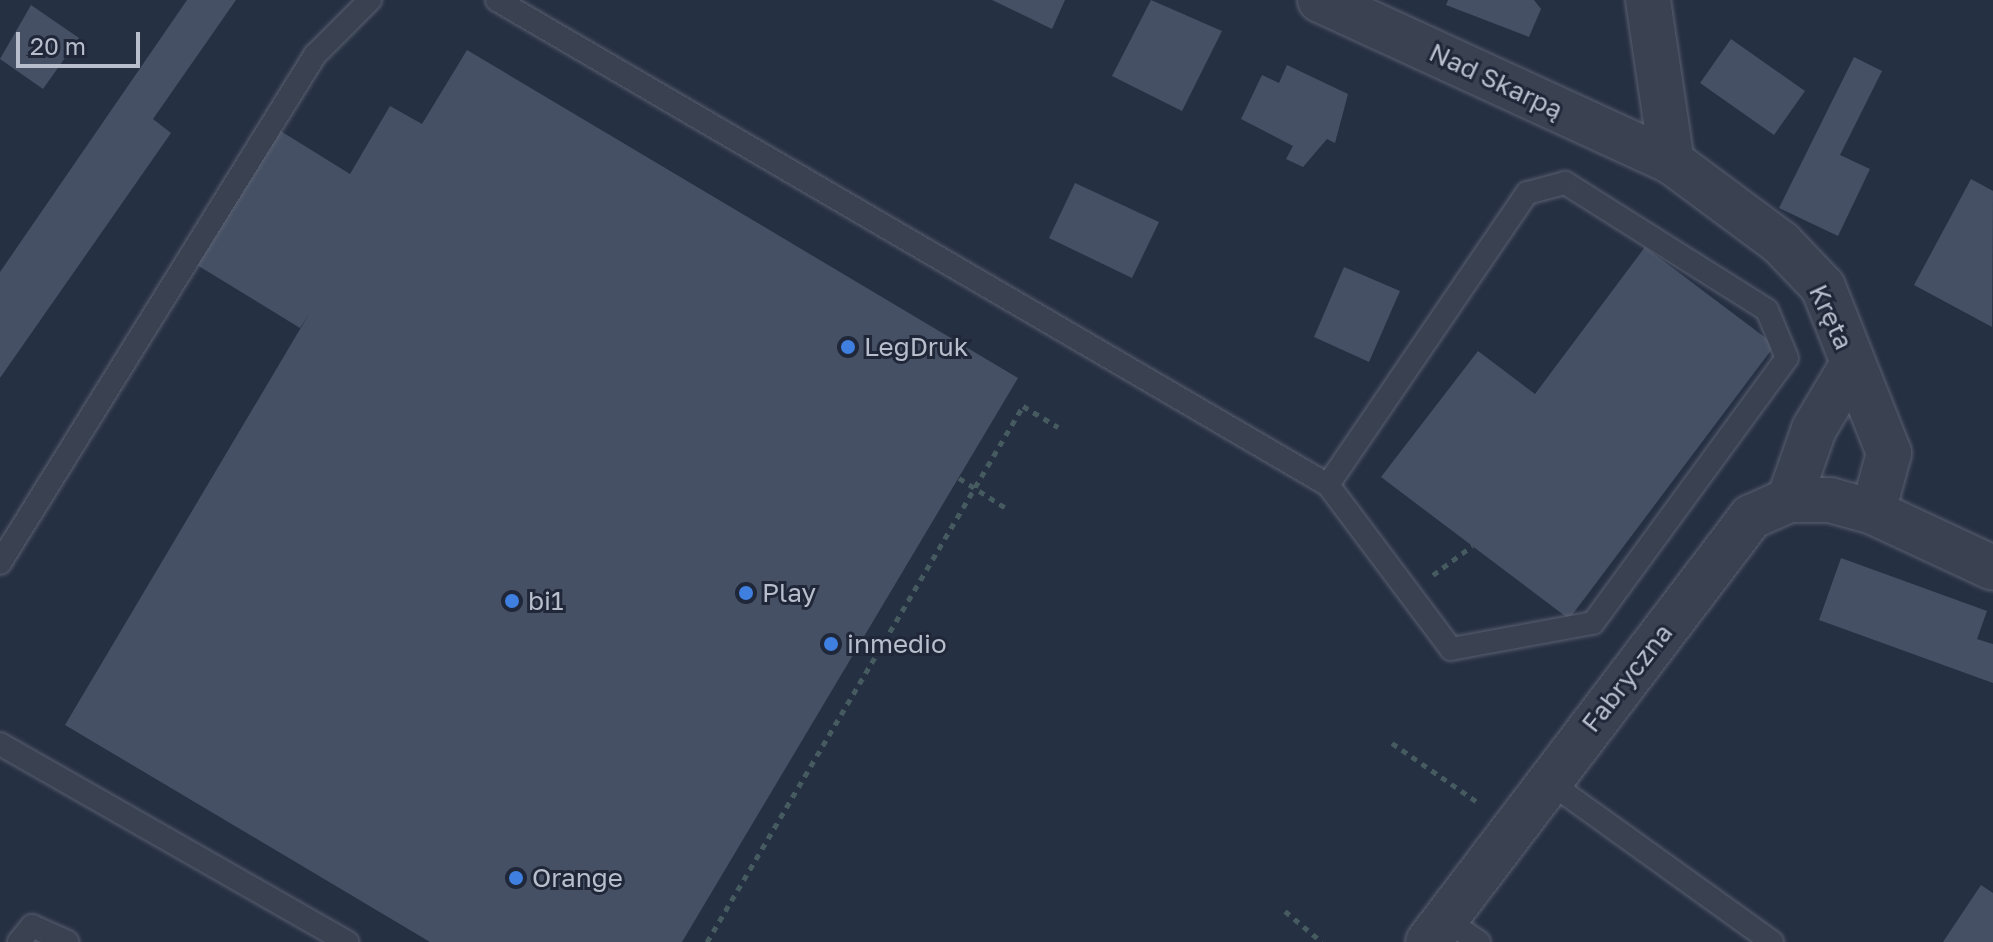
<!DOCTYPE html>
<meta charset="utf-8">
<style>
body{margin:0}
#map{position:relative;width:1993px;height:942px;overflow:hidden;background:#263043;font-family:"Golos Text",sans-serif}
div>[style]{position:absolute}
.building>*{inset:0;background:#455065}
.path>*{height:5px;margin-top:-2.5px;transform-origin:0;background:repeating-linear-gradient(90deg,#465b60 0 6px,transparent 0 12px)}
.roads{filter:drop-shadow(0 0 2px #596070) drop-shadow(0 0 2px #596070)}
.service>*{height:22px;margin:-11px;padding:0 11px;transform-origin:11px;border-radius:11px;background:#3a4252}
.minor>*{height:44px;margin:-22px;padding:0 22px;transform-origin:22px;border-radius:22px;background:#3a4252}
.dots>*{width:22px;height:22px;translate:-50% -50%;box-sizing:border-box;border:4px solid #1f2738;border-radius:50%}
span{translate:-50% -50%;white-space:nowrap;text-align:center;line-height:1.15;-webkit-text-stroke:6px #1f2738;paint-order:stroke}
.street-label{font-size:26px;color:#b8becc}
.poi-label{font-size:26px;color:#b8becc}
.left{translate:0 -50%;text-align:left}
.scale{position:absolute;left:16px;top:32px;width:124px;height:36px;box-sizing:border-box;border:4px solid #b8becc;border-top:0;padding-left:10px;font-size:24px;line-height:28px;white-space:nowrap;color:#b8becc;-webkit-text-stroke:6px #1f2738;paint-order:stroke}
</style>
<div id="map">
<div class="building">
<i style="clip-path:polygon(187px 0,236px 0,153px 119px,171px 133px,0 378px,0 272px)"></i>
<i style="clip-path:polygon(992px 0,1065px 0,1052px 29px)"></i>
<i style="clip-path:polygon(1151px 0,1222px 31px,1182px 111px,1112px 76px)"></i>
<i style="clip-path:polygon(1448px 0,1534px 0,1541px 9px,1529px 37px,1446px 5px)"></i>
<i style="clip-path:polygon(31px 5px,79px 38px,43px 89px,0 59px)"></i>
<i style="clip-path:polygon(1731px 39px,1805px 91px,1774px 135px,1700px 83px)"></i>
<i style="clip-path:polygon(467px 50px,1018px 378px,682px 942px,430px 942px,65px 725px,309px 314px,300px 328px,197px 265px,279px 130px,350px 174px,390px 106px,422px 124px)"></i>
<i style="clip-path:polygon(1854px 57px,1882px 71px,1840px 155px,1870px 169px,1838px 236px,1779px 208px)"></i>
<i style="clip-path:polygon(1287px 65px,1348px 94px,1335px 143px,1327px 139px,1303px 167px,1286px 159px,1293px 146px,1241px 119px,1262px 75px,1279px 83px)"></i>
<i style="clip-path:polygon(1971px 179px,1993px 191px,1992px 327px,1914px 285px)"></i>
<i style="clip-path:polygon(1075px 183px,1159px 222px,1132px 278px,1049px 238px)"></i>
<i style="clip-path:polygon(1645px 247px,1775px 345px,1569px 619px,1381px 477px,1478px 351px,1535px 394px)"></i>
<i style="clip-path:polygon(1344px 267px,1400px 291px,1369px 362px,1314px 337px)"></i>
<i style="clip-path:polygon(1841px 558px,1987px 611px,1977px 639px,1993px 644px,1993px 683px,1819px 620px)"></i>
<i style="clip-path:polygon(1981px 885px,1993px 893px,1993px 942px,1943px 942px)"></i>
</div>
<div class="path">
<i style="left:959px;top:478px;width:59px;rotate:32.6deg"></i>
<i style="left:1433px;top:575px;width:49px;rotate:-36.6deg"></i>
<i style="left:1392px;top:743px;width:106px;rotate:34.6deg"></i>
<i style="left:1285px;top:911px;width:48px;rotate:40deg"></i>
<i style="left:707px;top:942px;width:622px;rotate:-59.48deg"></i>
<i style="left:1023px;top:406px;width:41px;rotate:31deg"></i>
</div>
<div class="roads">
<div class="service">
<i style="left:497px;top:0;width:962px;rotate:30.27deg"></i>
<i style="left:1328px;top:485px;width:205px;rotate:53.1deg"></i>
<i style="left:1451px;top:649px;width:144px;rotate:-10.4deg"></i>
<i style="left:1593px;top:623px;width:328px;rotate:-53.8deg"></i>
<i style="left:1787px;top:358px;width:52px;rotate:-112.6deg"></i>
<i style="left:1767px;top:310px;width:239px;rotate:-147.8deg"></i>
<i style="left:1565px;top:183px;width:39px;rotate:165deg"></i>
<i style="left:1527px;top:193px;width:353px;rotate:124.3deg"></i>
<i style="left:0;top:563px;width:598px;rotate:-58.2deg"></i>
<i style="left:315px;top:55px;width:78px;rotate:-45deg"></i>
<i style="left:0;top:744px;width:400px;rotate:29.7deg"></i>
<i style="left:1548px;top:781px;width:276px;rotate:35.7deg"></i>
<i style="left:1445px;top:919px;width:41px;rotate:34.1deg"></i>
<i style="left:19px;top:942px;width:21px;rotate:-51deg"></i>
<i style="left:32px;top:926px;width:39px;rotate:24deg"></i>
</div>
<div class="minor">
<i style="left:1320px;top:0;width:387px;rotate:24.7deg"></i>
<i style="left:1648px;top:0;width:164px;rotate:81.6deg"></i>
<i style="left:1672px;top:162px;width:136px;rotate:36.6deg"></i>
<i style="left:1781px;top:243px;width:61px;rotate:46.3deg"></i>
<i style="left:1823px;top:287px;width:179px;rotate:68.3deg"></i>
<i style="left:1889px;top:453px;width:61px;rotate:105.2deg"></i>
<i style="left:1873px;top:512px;width:132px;rotate:25deg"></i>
<i style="left:1789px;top:500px;width:75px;rotate:-70.6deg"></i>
<i style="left:1814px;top:429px;width:74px;rotate:-59.3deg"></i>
<i style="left:1428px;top:942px;width:534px;rotate:-52.77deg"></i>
<i style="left:1751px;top:517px;width:42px;rotate:-24.1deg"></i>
<i style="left:1789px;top:500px;width:41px"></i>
<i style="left:1830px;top:500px;width:45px;rotate:15.6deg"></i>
</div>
</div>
<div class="dots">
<i style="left:848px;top:347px;background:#3f7fe0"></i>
<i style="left:746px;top:593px;background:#3f7fe0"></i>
<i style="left:512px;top:601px;background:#3f7fe0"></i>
<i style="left:831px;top:644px;background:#3f7fe0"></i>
<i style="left:516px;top:878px;background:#3f7fe0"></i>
</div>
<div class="street-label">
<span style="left:1496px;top:81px;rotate:25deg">Nad Skarpą</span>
<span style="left:1831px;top:317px;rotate:65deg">Kręta</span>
<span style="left:1627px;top:678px;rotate:-52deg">Fabryczna</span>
</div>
<div class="poi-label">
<span class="left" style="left:864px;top:347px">LegDruk</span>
<span class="left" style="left:762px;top:593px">Play</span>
<span class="left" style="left:528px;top:601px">bi1</span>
<span class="left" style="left:847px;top:644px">inmedio</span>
<span class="left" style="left:532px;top:878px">Orange</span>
</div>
<div class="scale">20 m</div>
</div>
